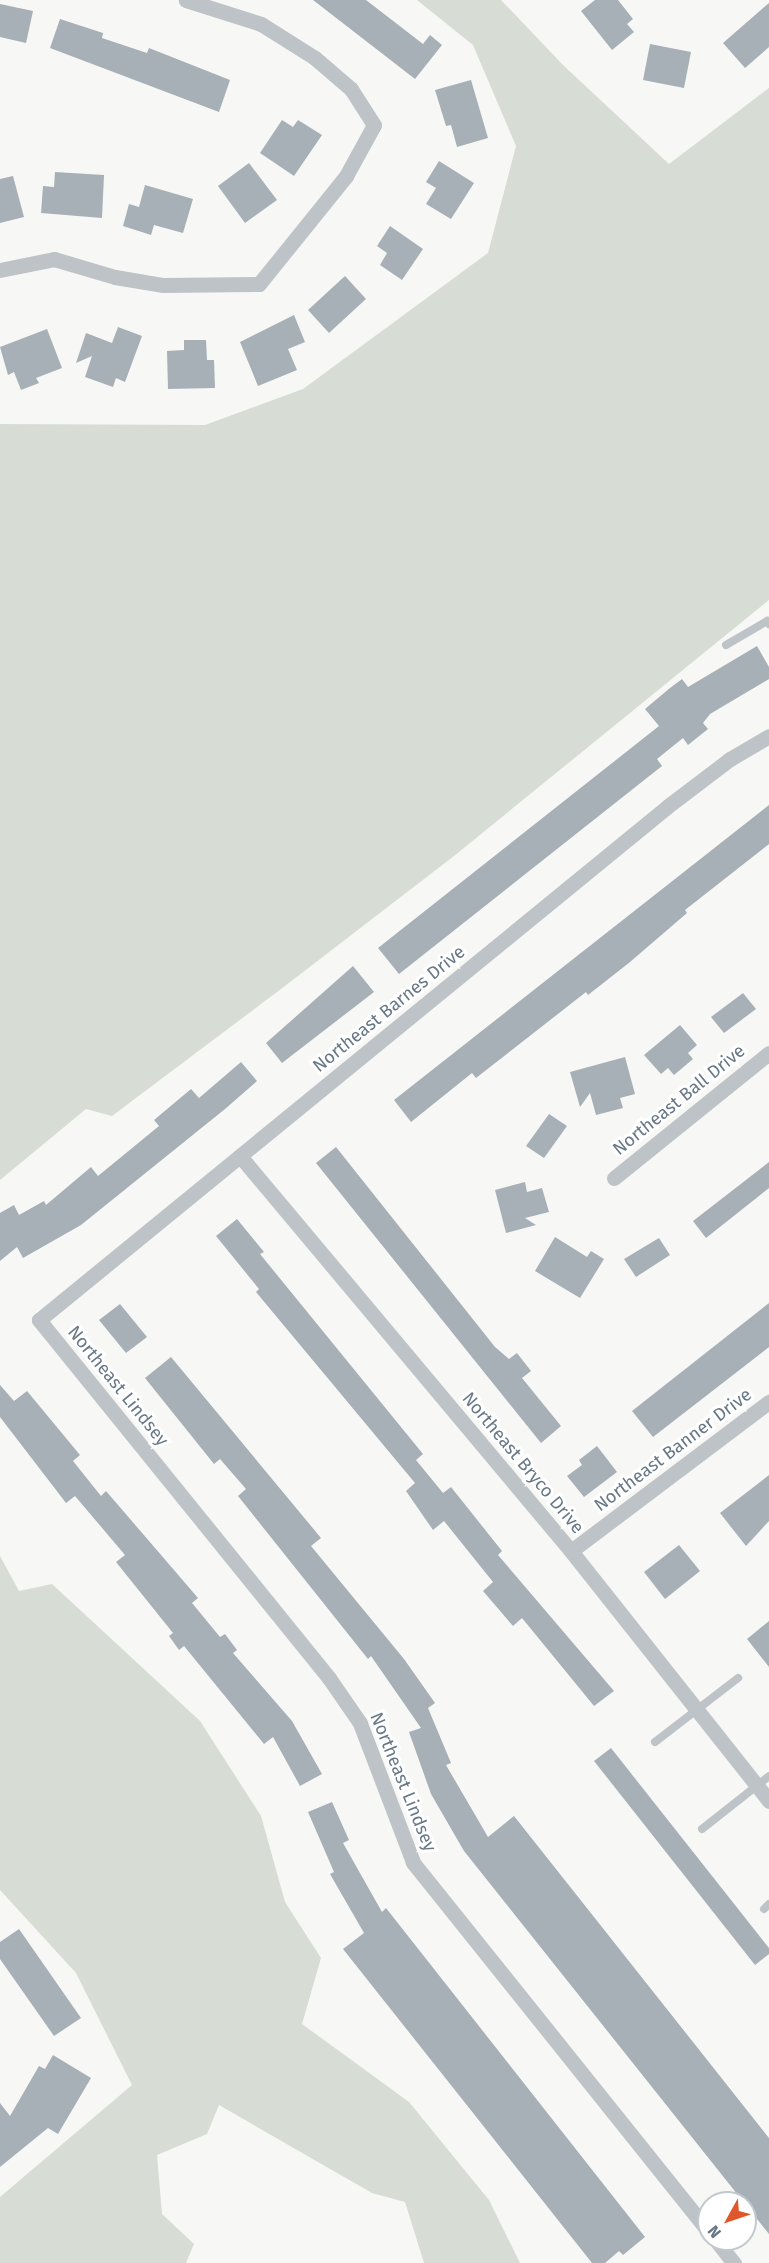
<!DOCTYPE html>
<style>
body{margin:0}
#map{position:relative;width:769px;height:2263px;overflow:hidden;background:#f7f7f5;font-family:"Fira Sans",sans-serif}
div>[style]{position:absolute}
.green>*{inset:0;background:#d7dcd4}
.building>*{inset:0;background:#a7b0b6}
.lane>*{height:8px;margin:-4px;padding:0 4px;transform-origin:4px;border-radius:4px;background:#bec3c7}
.street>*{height:15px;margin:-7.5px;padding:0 7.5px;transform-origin:7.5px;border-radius:7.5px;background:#bec3c7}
span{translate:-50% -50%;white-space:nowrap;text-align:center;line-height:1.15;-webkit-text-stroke:6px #fff;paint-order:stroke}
.street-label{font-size:18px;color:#677785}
.north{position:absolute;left:697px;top:2191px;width:60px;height:60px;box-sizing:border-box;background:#fff;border:2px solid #c2c9ce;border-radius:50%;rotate:230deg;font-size:16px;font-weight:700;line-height:24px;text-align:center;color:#677785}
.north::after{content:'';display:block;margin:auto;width:21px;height:27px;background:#e0572c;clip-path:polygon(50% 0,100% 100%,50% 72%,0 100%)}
</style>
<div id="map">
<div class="green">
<i style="clip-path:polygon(417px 0,501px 0,564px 66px,669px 164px,769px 88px,769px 600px,454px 856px,281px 989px,112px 1116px,86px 1109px,0 1180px,0 424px,205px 425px,303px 389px,488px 253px,516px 146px,473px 45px)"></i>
<i style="clip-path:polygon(0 1556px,19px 1591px,52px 1584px,200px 1721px,261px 1816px,285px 1902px,321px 1958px,302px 2024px,409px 2102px,489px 2200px,520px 2263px,424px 2263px,405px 2202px,372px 2193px,219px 2105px,207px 2134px,157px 2155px,162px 2214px,194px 2244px,186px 2263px,0 2263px,0 2197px,132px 2085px,76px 1973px,0 1890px)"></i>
</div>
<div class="building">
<i style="clip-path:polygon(313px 0,366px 0,423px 44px,430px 35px,442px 45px,415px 79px)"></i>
<i style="clip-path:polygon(595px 0,618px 0,633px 19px,627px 24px,634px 32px,612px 50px,581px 11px)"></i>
<i style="clip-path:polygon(769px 3px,769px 47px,745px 68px,723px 43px)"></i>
<i style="clip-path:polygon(0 4px,33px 11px,26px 43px,0 37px)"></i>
<i style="clip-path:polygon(60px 19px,103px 33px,102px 38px,147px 53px,149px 48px,230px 80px,219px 112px,50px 48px)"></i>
<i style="clip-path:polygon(650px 44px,691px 52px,684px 88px,643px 80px)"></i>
<i style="clip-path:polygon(471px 80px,488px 138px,457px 147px,451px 125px,446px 126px,435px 90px)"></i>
<i style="clip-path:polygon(282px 120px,293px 127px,298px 120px,322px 135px,294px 176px,260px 153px)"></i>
<i style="clip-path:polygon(439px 161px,474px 183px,451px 219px,426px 204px,436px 188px,426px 182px)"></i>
<i style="clip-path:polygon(249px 163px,277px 200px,245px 223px,218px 186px)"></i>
<i style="clip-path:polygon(55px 172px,104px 175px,102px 218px,41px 213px,43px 186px,54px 187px)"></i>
<i style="clip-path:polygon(13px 176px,24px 217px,0 223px,0 179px)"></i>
<i style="clip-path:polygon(145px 185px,193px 199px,183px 233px,154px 225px,151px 235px,123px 226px,129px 204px,139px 207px)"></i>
<i style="clip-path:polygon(390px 226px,423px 249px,402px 280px,380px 265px,387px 253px,377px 246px)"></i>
<i style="clip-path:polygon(345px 276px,366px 299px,329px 333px,308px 310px)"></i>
<i style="clip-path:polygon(294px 315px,305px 342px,288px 349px,297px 370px,258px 386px,240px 342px)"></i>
<i style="clip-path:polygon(118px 327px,142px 336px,125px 382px,116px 378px,113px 387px,85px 377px,92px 356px,76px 363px,86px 333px,112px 343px)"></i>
<i style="clip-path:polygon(47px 329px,62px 368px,36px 378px,39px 383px,21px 390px,14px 372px,8px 375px,0 347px)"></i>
<i style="clip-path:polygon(184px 340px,206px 340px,207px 360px,214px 360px,215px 388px,168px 389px,167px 351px,184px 350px)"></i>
<i style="clip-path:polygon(757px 646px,769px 667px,769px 679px,710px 714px,703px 723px,708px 729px,688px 745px,683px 738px,657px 759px,662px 766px,399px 974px,378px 948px,659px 726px,645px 709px,670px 688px,682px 679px,688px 687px)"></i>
<i style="clip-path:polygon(769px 805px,769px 844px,685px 910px,687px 913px,630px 962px,588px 995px,586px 992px,476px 1078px,472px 1073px,411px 1122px,394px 1100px)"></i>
<i style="clip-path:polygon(353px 966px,374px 992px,282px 1063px,266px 1043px)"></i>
<i style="clip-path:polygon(743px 993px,756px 1009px,724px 1033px,711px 1017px)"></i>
<i style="clip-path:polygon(680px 1025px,697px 1045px,688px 1053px,693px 1059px,674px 1075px,668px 1068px,661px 1074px,644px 1055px)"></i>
<i style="clip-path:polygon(625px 1057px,635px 1094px,620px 1098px,623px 1108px,596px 1115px,590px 1093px,580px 1107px,570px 1072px)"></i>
<i style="clip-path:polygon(241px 1062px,257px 1081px,225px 1109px,81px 1225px,23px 1258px,17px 1247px,0 1261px,0 1213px,14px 1205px,19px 1215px,44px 1201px,46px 1205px,91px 1167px,98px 1176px,159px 1126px,154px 1120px,191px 1089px,199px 1098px)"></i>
<i style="clip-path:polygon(549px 1114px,567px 1126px,544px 1158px,526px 1146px)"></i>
<i style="clip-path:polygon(336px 1147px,495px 1347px,509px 1359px,517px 1353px,531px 1371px,522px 1378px,561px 1426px,541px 1443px,316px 1163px)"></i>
<i style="clip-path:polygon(769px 1162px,769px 1188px,706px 1238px,693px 1221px)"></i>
<i style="clip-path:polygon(525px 1182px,527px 1192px,542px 1188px,549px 1212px,525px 1218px,536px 1225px,506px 1233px,495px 1190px)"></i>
<i style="clip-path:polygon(237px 1219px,264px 1252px,260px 1254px,423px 1454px,416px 1460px,443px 1493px,451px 1487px,502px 1551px,498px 1555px,614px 1691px,594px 1706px,522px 1618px,513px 1626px,483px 1591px,493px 1582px,444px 1521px,433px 1530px,406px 1491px,415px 1483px,256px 1292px,259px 1289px,216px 1236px)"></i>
<i style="clip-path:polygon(555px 1237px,587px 1257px,591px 1251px,604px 1259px,580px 1298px,535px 1271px)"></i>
<i style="clip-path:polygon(659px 1238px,670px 1255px,636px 1277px,624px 1259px)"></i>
<i style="clip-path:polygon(769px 1303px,769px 1347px,653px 1437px,632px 1411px)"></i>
<i style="clip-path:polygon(120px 1304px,147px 1337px,126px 1353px,99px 1320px)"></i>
<i style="clip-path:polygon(171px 1357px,321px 1538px,311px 1546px,404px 1659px,435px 1703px,428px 1708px,451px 1763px,446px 1765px,488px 1837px,514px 1816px,769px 2138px,769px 2234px,464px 1851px,431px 1794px,409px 1732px,421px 1728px,371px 1656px,368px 1659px,238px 1496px,246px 1489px,220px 1459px,214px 1464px,145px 1378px)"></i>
<i style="clip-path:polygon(0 1385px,14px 1401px,27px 1391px,80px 1455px,73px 1461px,101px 1496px,106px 1491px,186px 1584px,198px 1598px,192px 1603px,220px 1637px,225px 1634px,237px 1650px,233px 1653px,292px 1721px,322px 1774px,300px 1786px,273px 1737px,264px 1744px,184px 1646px,179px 1650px,169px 1636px,173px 1633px,116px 1562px,125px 1555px,75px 1496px,66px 1503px,0 1417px)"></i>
<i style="clip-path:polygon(597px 1446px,617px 1472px,584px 1497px,567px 1476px,582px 1465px,579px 1460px)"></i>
<i style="clip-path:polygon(769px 1475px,769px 1521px,746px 1546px,720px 1513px)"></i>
<i style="clip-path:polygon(679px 1545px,700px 1571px,665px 1599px,644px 1572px)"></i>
<i style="clip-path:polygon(769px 1621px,769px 1667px,747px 1639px)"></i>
<i style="clip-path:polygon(611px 1748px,769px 1948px,769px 1954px,755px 1965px,594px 1761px)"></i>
<i style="clip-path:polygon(332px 1802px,349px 1840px,343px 1843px,382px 1912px,386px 1908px,645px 2237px,623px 2255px,619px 2251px,605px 2263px,592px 2263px,343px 1949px,364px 1933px,330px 1874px,334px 1872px,308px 1812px)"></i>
<i style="clip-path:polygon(19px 1929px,81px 2018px,54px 2036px,0 1959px,0 1942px)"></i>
<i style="clip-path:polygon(53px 2055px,91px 2078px,58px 2134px,48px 2128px,0 2167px,0 2103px,10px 2116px,39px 2066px,45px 2069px)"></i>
</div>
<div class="lane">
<i style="left:726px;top:645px;width:48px;rotate:-30.3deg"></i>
<i style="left:767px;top:621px;width:4px;rotate:56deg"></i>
<i style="left:655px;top:1742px;width:105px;rotate:-37.6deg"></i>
<i style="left:702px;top:1829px;width:85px;rotate:-38.3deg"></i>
<i style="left:764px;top:1909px;width:7px;rotate:-45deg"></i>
</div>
<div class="street">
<i style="left:0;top:270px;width:55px;rotate:-11.5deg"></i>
<i style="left:54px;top:259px;width:64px;rotate:16.4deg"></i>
<i style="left:115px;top:277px;width:49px;rotate:9.5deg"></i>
<i style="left:163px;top:285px;width:96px;rotate:-0.6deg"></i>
<i style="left:259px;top:284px;width:139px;rotate:-51.1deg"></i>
<i style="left:346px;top:176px;width:58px;rotate:-61.2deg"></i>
<i style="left:374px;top:125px;width:43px;rotate:-122.6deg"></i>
<i style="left:351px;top:89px;width:48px;rotate:-139.3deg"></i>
<i style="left:315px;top:58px;width:64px;rotate:-147.8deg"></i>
<i style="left:261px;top:24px;width:79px;rotate:-162.3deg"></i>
<i style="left:240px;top:1156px;width:515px;rotate:50.04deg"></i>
<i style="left:571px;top:1551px;width:319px;rotate:51.6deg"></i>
<i style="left:614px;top:1178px;width:199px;rotate:-38.9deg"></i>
<i style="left:571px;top:1551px;width:248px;rotate:-37deg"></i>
<i style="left:709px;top:2232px;width:474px;rotate:-128.7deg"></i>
<i style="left:413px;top:1862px;width:149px;rotate:-110.9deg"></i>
<i style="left:360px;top:1723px;width:55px;rotate:-124.6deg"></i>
<i style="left:329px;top:1678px;width:461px;rotate:-129deg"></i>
<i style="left:39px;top:1320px;width:812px;rotate:-39.25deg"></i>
<i style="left:668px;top:806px;width:78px;rotate:-37.2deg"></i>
<i style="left:730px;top:759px;width:45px;rotate:-30.5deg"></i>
<i style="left:715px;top:2239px;width:31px;rotate:52deg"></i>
</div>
<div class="street-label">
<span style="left:389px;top:1009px;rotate:-39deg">Northeast Barnes Drive</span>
<span style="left:679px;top:1100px;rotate:-39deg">Northeast Ball Drive</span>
<span style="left:118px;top:1386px;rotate:51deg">Northeast Lindsey</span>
<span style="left:673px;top:1450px;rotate:-37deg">Northeast Banner Drive</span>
<span style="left:523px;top:1463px;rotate:50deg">Northeast Bryco Drive</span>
<span style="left:403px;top:1782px;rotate:68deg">Northeast Lindsey</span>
</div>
<div class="north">N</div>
</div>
